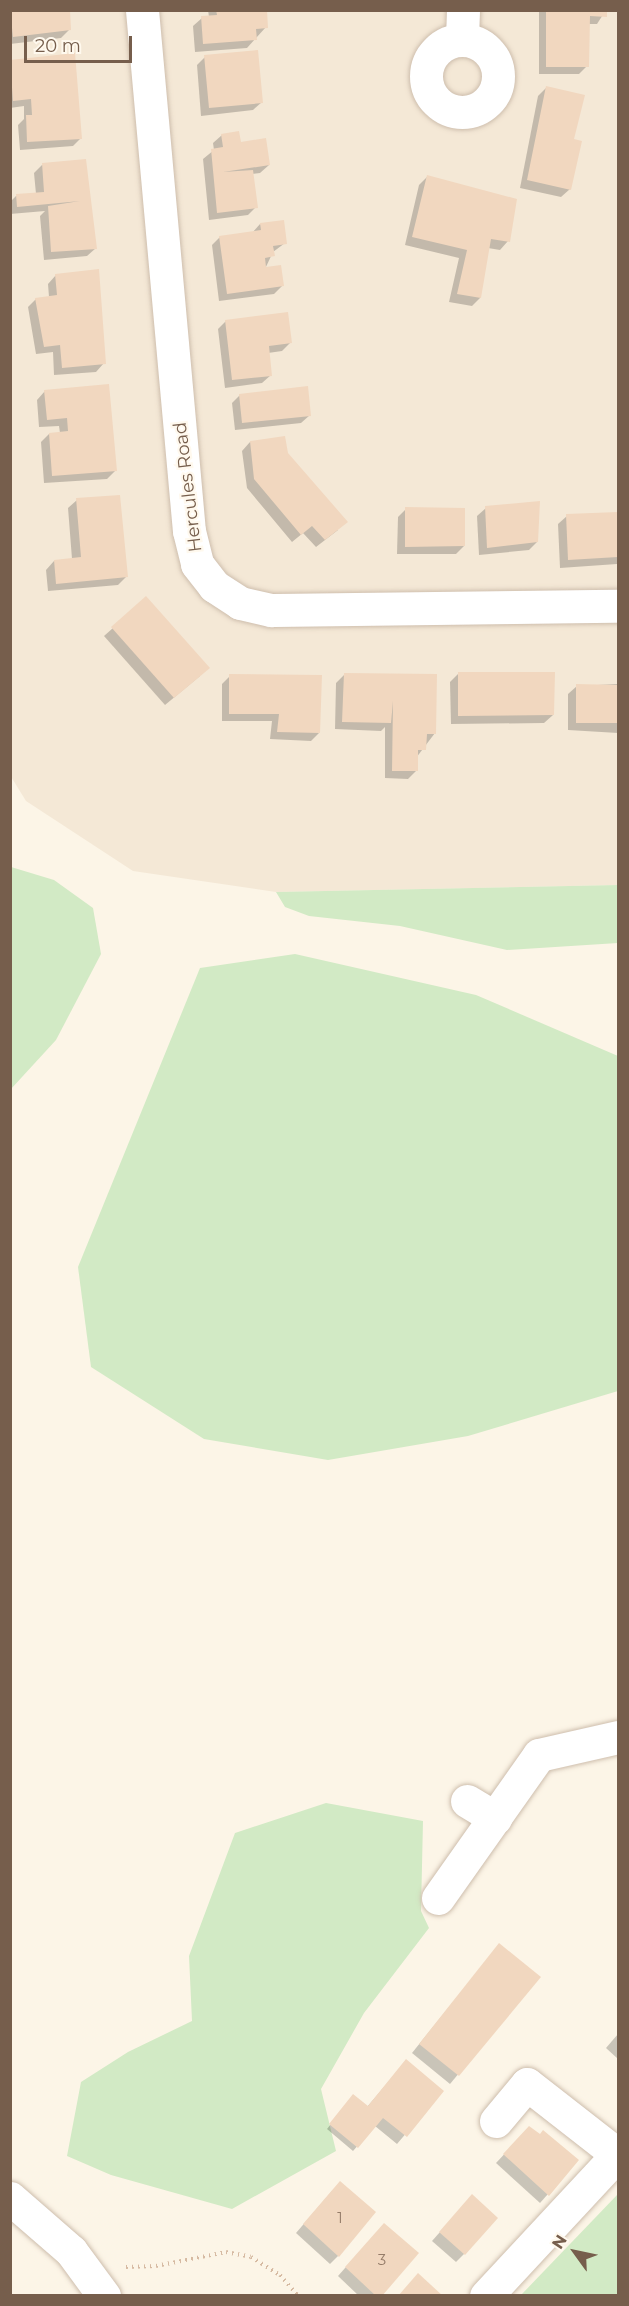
<!DOCTYPE html>
<style>
body{margin:0}
#map{position:relative;width:629px;height:2306px;overflow:hidden;background:#fcf5e7;font-family:Montserrat,sans-serif}
div>[style]{position:absolute}
.residential>*{inset:0;background:#f4e8d6}
.green>*{inset:0;background:#d2eac5}
.shadow>*{inset:0;background:#0003}
.building>*{inset:0;background:#f1d7bf}
.path>*{height:4px;margin-top:-2px;transform-origin:0;background:repeating-linear-gradient(90deg,#d6baa2 0 1.5px,transparent 0 6px)}
.roads{filter:drop-shadow(0 0 2px #cebead) drop-shadow(0 0 2px #cebead)}
.minor>*{height:33px;margin:-16.5px;padding:0 16.5px;transform-origin:16.5px;border-radius:16.5px;background:#fff}
.minor>.ring{margin:-16.5px;padding:0;box-sizing:content-box;background:none;border:33px solid #fff;border-radius:50%}
span{translate:-50% -50%;white-space:nowrap;text-align:center;line-height:1.15;-webkit-text-stroke:4.5px #fff9ee;paint-order:stroke}
.number-label{font-size:15px;color:#957c69}
.number-label span{-webkit-text-stroke-width:0}
.street-label{font-size:18px;color:#765e4c}
.frame{position:absolute;inset:0;border:12px solid #765e4c;pointer-events:none}
.north{position:absolute;left:545px;top:2222px;width:60px;height:60px;-webkit-text-stroke:4px #fff9ee;paint-order:stroke;rotate:303deg;font-size:16px;font-weight:700;line-height:24px;text-align:center;color:#765e4c}
.north::after{content:'';display:block;margin:auto;width:21px;height:27px;background:#765e4c;clip-path:polygon(50% 0,100% 100%,50% 72%,0 100%)}
.scale{position:absolute;left:24px;top:36px;width:108px;height:27px;box-sizing:border-box;border:3px solid #765e4c;border-top:0;padding-left:8px;font-size:18px;line-height:21px;white-space:nowrap;color:#765e4c;-webkit-text-stroke:4px #fff9ee;paint-order:stroke}
</style>
<div id="map">
<div class="residential">
<i style="clip-path:polygon(10px 11px,618px 11px,618px 885px,276px 892px,133px 871px,26px 801px,10px 775px)"></i>
</div>
<div class="green">
<i style="clip-path:polygon(11px 867px,54px 880px,93px 908px,101px 954px,56px 1040px,11px 1089px)"></i>
<i style="clip-path:polygon(618px 885px,618px 943px,507px 950px,400px 926px,309px 916px,285px 907px,276px 892px)"></i>
<i style="clip-path:polygon(295px 954px,476px 995px,618px 1056px,618px 1391px,468px 1436px,328px 1460px,204px 1439px,91px 1367px,78px 1267px,200px 968px)"></i>
<i style="clip-path:polygon(326px 1803px,423px 1821px,421px 1911px,429px 1928px,364px 2013px,321px 2089px,336px 2151px,232px 2209px,111px 2175px,67px 2156px,81px 2082px,128px 2052px,192px 2021px,189px 1956px,235px 1833px)"></i>
<i style="clip-path:polygon(618px 2194px,618px 2295px,521px 2295px)"></i>
</div>
<div class="shadow">
<i style="clip-path:polygon(10px 10px,70px 29px,61px 38px,10px 44px)"></i>
<i style="clip-path:polygon(208px 10px,265px 10px,266px 27px,247px 48px,195px 52px,193px 26px,202px 18px,209px 17px)"></i>
<i style="clip-path:polygon(539px 10px,606px 10px,597px 24px,588px 24px,587px 66px,579px 74px,539px 74px)"></i>
<i style="clip-path:polygon(205px 57px,262px 102px,253px 110px,201px 116px,197px 65px)"></i>
<i style="clip-path:polygon(10px 62px,81px 138px,73px 146px,20px 150px,18px 125px,24px 119px,24px 106px,10px 108px)"></i>
<i style="clip-path:polygon(546px 88px,572px 140px,570px 189px,561px 197px,520px 188px,538px 96px)"></i>
<i style="clip-path:polygon(222px 135px,269px 165px,260px 173px,252px 174px,256px 207px,248px 215px,209px 220px,203px 159px,214px 150px,213px 143px)"></i>
<i style="clip-path:polygon(85px 160px,96px 248px,87px 256px,44px 260px,40px 216px,45px 211px,10px 214px,10px 202px,16px 196px,36px 194px,34px 173px,42px 165px)"></i>
<i style="clip-path:polygon(427px 177px,508px 241px,500px 250px,488px 248px,480px 298px,472px 306px,449px 302px,459px 258px,405px 245px,419px 185px)"></i>
<i style="clip-path:polygon(260px 224px,285px 243px,273px 252px,265px 269px,283px 285px,274px 294px,219px 301px,212px 245px,220px 237px,252px 233px)"></i>
<i style="clip-path:polygon(56px 275px,104px 363px,96px 372px,54px 375px,53px 352px,36px 354px,28px 307px,36px 299px,49px 297px,48px 284px)"></i>
<i style="clip-path:polygon(226px 321px,290px 343px,282px 351px,268px 353px,271px 375px,262px 383px,225px 388px,218px 329px)"></i>
<i style="clip-path:polygon(45px 391px,116px 470px,107px 479px,44px 483px,41px 442px,49px 434px,60px 433px,59px 426px,39px 427px,37px 400px)"></i>
<i style="clip-path:polygon(240px 395px,310px 415px,301px 423px,235px 430px,232px 403px)"></i>
<i style="clip-path:polygon(250px 442px,287px 453px,338px 530px,316px 547px,303px 533px,292px 542px,247px 488px,242px 451px)"></i>
<i style="clip-path:polygon(77px 500px,126px 577px,118px 585px,48px 591px,46px 570px,54px 561px,72px 559px,68px 508px)"></i>
<i style="clip-path:polygon(486px 508px,537px 542px,529px 550px,479px 555px,477px 516px)"></i>
<i style="clip-path:polygon(406px 509px,464px 546px,456px 554px,397px 554px,398px 517px)"></i>
<i style="clip-path:polygon(618px 514px,617px 564px,560px 568px,558px 524px,567px 516px)"></i>
<i style="clip-path:polygon(113px 628px,200px 676px,165px 705px,104px 636px)"></i>
<i style="clip-path:polygon(345px 674px,436px 676px,435px 733px,416px 758px,416px 771px,408px 779px,385px 778px,385px 727px,381px 731px,335px 729px,336px 683px)"></i>
<i style="clip-path:polygon(458px 674px,553px 715px,544px 723px,451px 724px,450px 682px)"></i>
<i style="clip-path:polygon(230px 676px,319px 733px,311px 741px,270px 739px,272px 721px,222px 721px,222px 684px)"></i>
<i style="clip-path:polygon(618px 684px,618px 733px,568px 730px,568px 694px,577px 686px)"></i>
<i style="clip-path:polygon(499px 1945px,539px 1977px,450px 2084px,412px 2053px)"></i>
<i style="clip-path:polygon(618px 2034px,618px 2059px,606px 2048px)"></i>
<i style="clip-path:polygon(406px 2061px,442px 2091px,397px 2144px,375px 2126px,353px 2151px,327px 2129px,350px 2100px,367px 2107px)"></i>
<i style="clip-path:polygon(521px 2136px,548px 2194px,540px 2203px,496px 2163px)"></i>
<i style="clip-path:polygon(332px 2191px,338px 2256px,330px 2264px,296px 2233px)"></i>
<i style="clip-path:polygon(464px 2205px,464px 2254px,456px 2262px,432px 2241px)"></i>
<i style="clip-path:polygon(376px 2233px,380px 2296px,359px 2296px,338px 2276px)"></i>
</div>
<div class="building">
<i style="clip-path:polygon(10px 10px,70px 10px,71px 30px,13px 37px)"></i>
<i style="clip-path:polygon(216px 10px,267px 10px,268px 28px,256px 29px,257px 40px,203px 44px,201px 16px,217px 15px)"></i>
<i style="clip-path:polygon(546px 10px,607px 10px,607px 17px,590px 16px,589px 67px,546px 67px)"></i>
<i style="clip-path:polygon(258px 50px,263px 103px,209px 108px,204px 55px)"></i>
<i style="clip-path:polygon(75px 53px,82px 139px,27px 142px,26px 115px,32px 115px,31px 99px,13px 101px,10px 60px)"></i>
<i style="clip-path:polygon(546px 86px,585px 95px,574px 139px,582px 141px,571px 190px,527px 180px)"></i>
<i style="clip-path:polygon(239px 131px,241px 142px,266px 138px,270px 165px,223px 172px,253px 170px,258px 208px,217px 213px,211px 149px,223px 147px,221px 134px)"></i>
<i style="clip-path:polygon(86px 159px,97px 249px,51px 252px,48px 206px,80px 201px,17px 207px,16px 194px,44px 192px,42px 163px)"></i>
<i style="clip-path:polygon(427px 175px,517px 199px,510px 242px,491px 239px,481px 298px,457px 294px,467px 250px,412px 237px)"></i>
<i style="clip-path:polygon(284px 220px,287px 244px,273px 246px,275px 256px,265px 258px,266px 267px,281px 265px,284px 286px,227px 294px,219px 236px,261px 230px,260px 223px)"></i>
<i style="clip-path:polygon(99px 269px,106px 364px,62px 368px,60px 345px,44px 347px,35px 298px,57px 295px,55px 274px)"></i>
<i style="clip-path:polygon(288px 312px,292px 343px,269px 346px,272px 376px,232px 380px,225px 320px)"></i>
<i style="clip-path:polygon(109px 384px,117px 471px,52px 476px,49px 433px,68px 431px,67px 418px,47px 420px,44px 390px)"></i>
<i style="clip-path:polygon(308px 386px,311px 416px,242px 423px,239px 394px)"></i>
<i style="clip-path:polygon(285px 436px,288px 453px,348px 522px,325px 540px,312px 526px,301px 535px,254px 479px,250px 441px)"></i>
<i style="clip-path:polygon(120px 495px,128px 577px,56px 584px,54px 560px,81px 557px,76px 498px)"></i>
<i style="clip-path:polygon(540px 501px,538px 542px,487px 548px,485px 506px)"></i>
<i style="clip-path:polygon(405px 507px,465px 508px,465px 546px,405px 547px)"></i>
<i style="clip-path:polygon(618px 512px,618px 557px,568px 560px,566px 514px)"></i>
<i style="clip-path:polygon(146px 596px,210px 668px,174px 698px,111px 627px)"></i>
<i style="clip-path:polygon(458px 672px,555px 672px,554px 715px,458px 716px)"></i>
<i style="clip-path:polygon(344px 673px,437px 674px,436px 734px,427px 734px,426px 750px,418px 750px,418px 771px,392px 771px,393px 701px,391px 723px,342px 722px)"></i>
<i style="clip-path:polygon(229px 674px,322px 675px,320px 733px,277px 732px,279px 714px,229px 714px)"></i>
<i style="clip-path:polygon(576px 684px,618px 685px,618px 723px,576px 723px)"></i>
<i style="clip-path:polygon(499px 1943px,541px 1977px,459px 2076px,419px 2044px)"></i>
<i style="clip-path:polygon(406px 2059px,444px 2091px,407px 2137px,383px 2118px,358px 2148px,329px 2124px,353px 2094px,368px 2106px)"></i>
<i style="clip-path:polygon(529px 2126px,540px 2134px,543px 2130px,579px 2160px,549px 2196px,503px 2154px)"></i>
<i style="clip-path:polygon(340px 2181px,376px 2212px,339px 2257px,303px 2224px)"></i>
<i style="clip-path:polygon(472px 2194px,498px 2218px,465px 2255px,439px 2232px)"></i>
<i style="clip-path:polygon(384px 2223px,419px 2253px,382px 2296px,376px 2296px,345px 2267px)"></i>
<i style="clip-path:polygon(418px 2273px,443px 2296px,398px 2296px)"></i>
</div>
<div class="path">
<i style="left:126px;top:2267px;width:30px;rotate:-2deg"></i>
<i style="left:156px;top:2266px;width:71px;rotate:-11.3deg"></i>
<i style="left:226px;top:2252px;width:25px;rotate:11deg"></i>
<i style="left:251px;top:2257px;width:34px;rotate:32deg"></i>
<i style="left:280px;top:2275px;width:28px;rotate:49deg"></i>
</div>
<div class="roads">
<div class="minor">
<i style="left:142px;top:10px;width:523px;rotate:84.85deg"></i>
<i style="left:189px;top:531px;width:34px;rotate:76deg"></i>
<i style="left:197px;top:564px;width:28px;rotate:52deg"></i>
<i style="left:214px;top:586px;width:31px;rotate:33deg"></i>
<i style="left:240px;top:603px;width:32px;rotate:13deg"></i>
<i style="left:271px;top:610px;width:347px;rotate:-0.7deg"></i>
<i style="left:462px;top:39px;width:29px;rotate:-88deg"></i>
<i class="ring" style="left:426px;top:40px;width:39px;height:39px"></i>
<i style="left:467px;top:1801px;width:33px;rotate:31deg"></i>
<i style="left:438px;top:1898px;width:175px;rotate:-54.8deg"></i>
<i style="left:539px;top:1755px;width:81px;rotate:-12.8deg"></i>
<i style="left:496px;top:2121px;width:48px;rotate:-50deg"></i>
<i style="left:527px;top:2084px;width:115px;rotate:38deg"></i>
<i style="left:10px;top:2198px;width:81px;rotate:41deg"></i>
<i style="left:71px;top:2251px;width:56px;rotate:53.7deg"></i>
<i style="left:486px;top:2296px;width:194px;rotate:-47.1deg"></i>
</div>
</div>
<div class="number-label">
<span style="left:340px;top:2218px">1</span>
<span style="left:382px;top:2260px">3</span>
</div>
<div class="street-label">
<span style="left:188px;top:487px;rotate:-97deg">Hercules Road</span>
</div>
<div class="frame"></div>
<div class="north">N</div>
<div class="scale">20 m</div>
</div>
